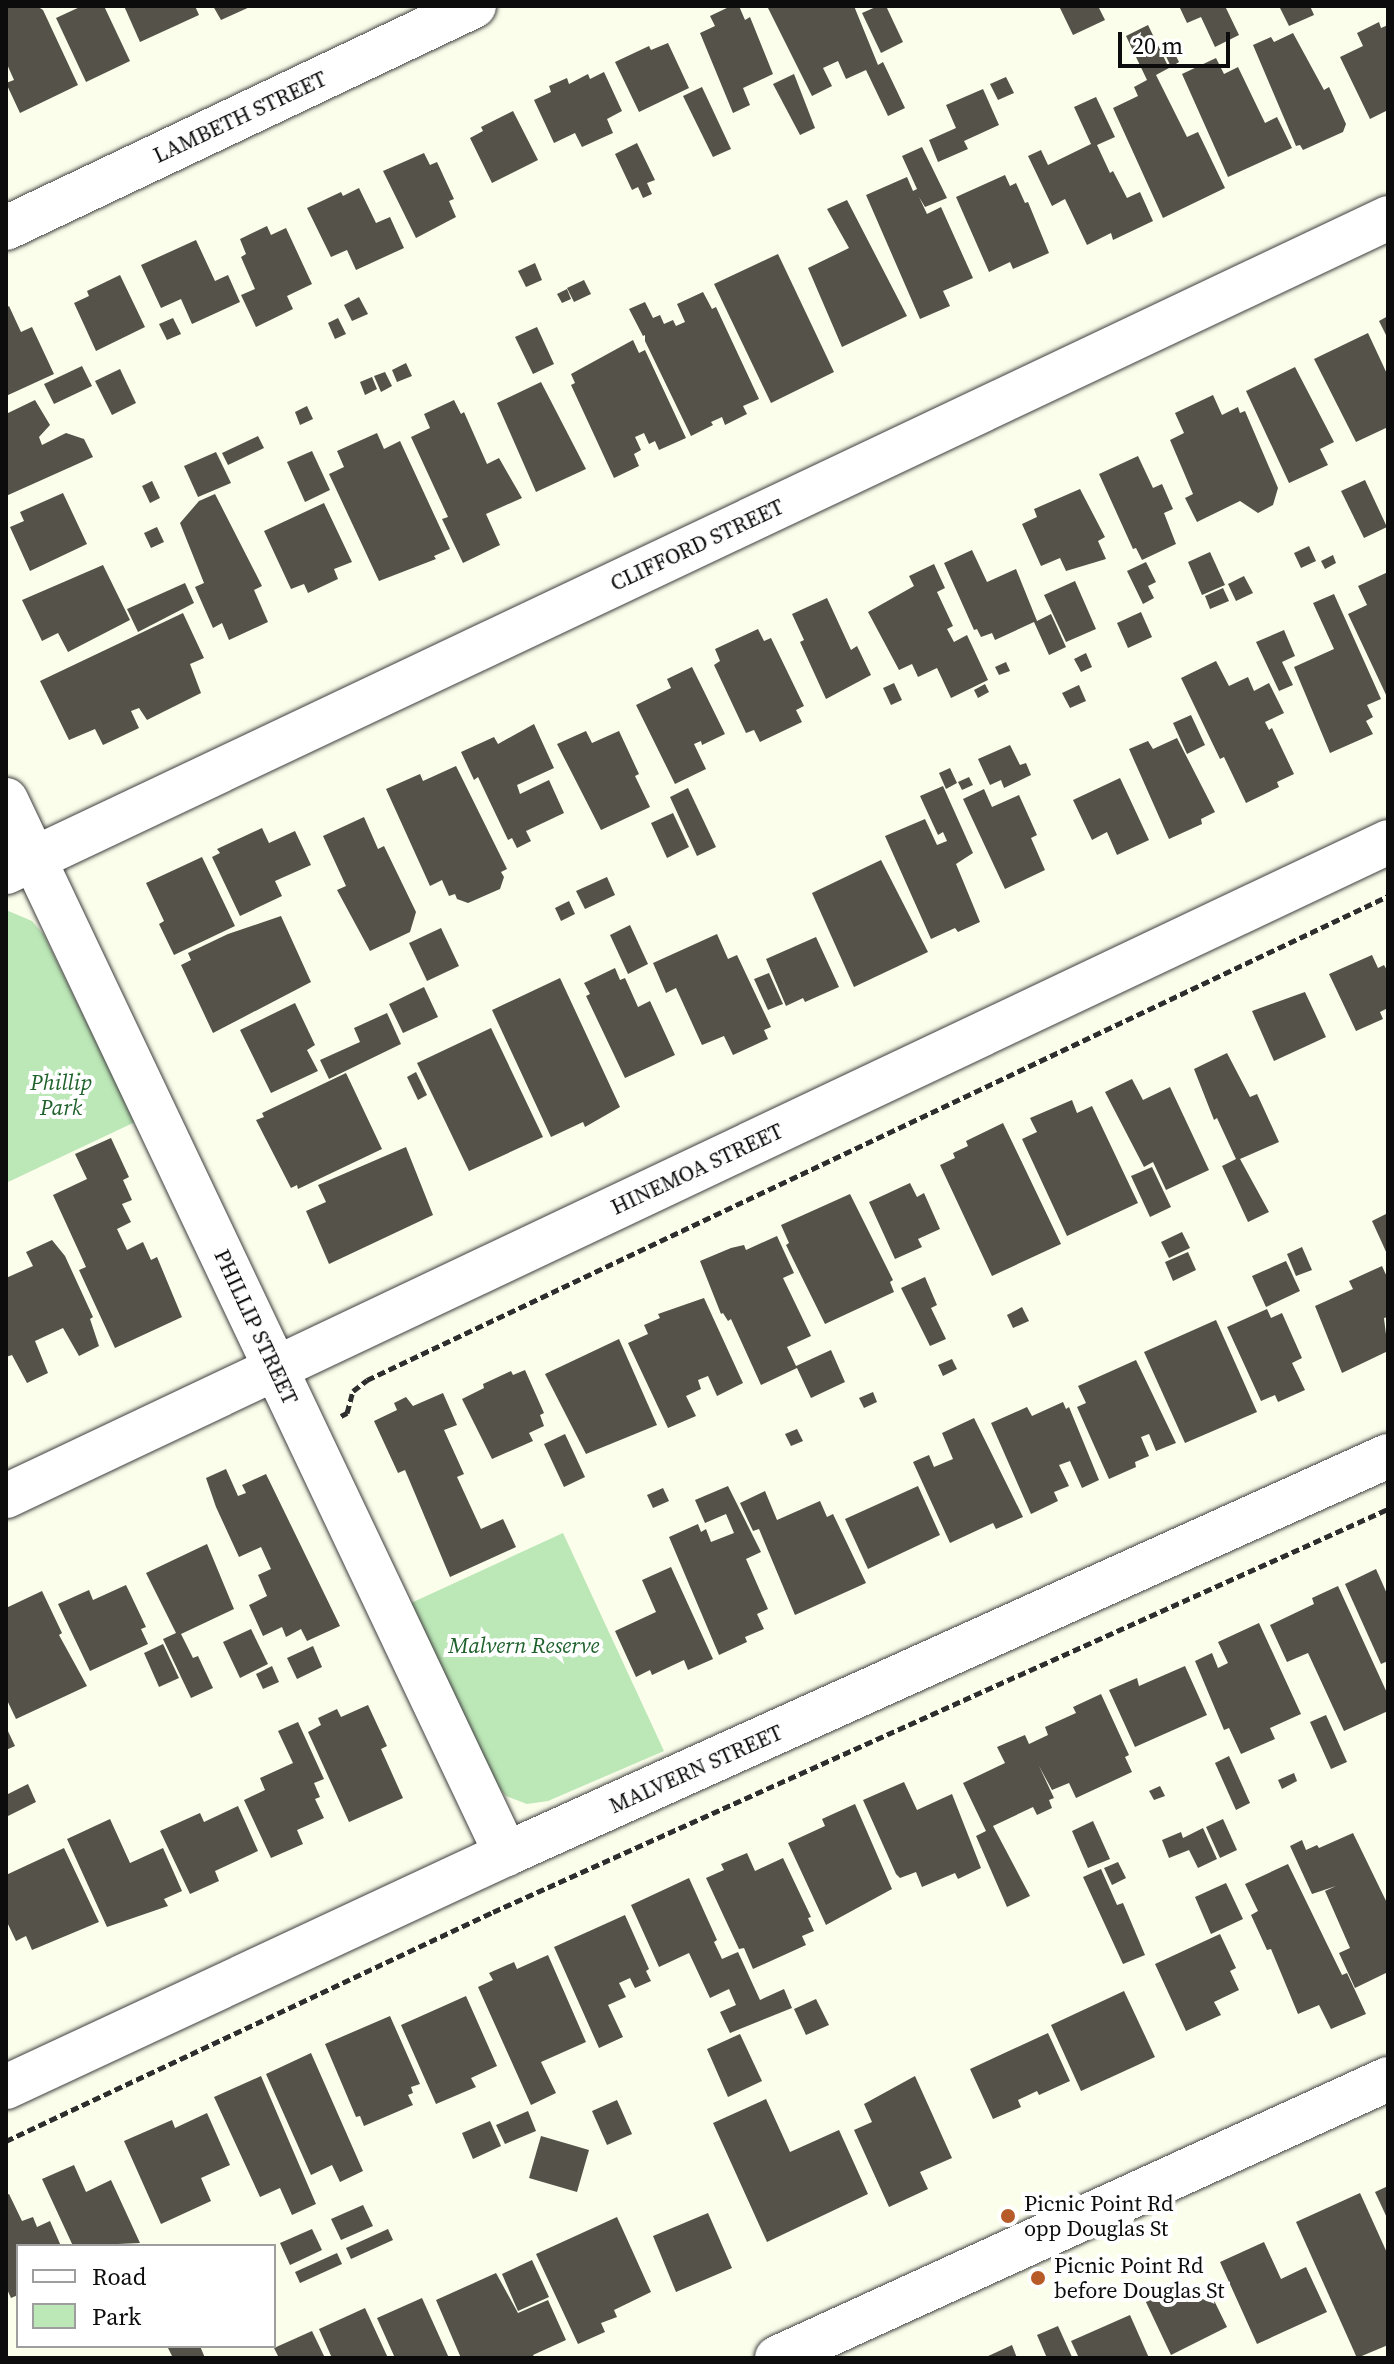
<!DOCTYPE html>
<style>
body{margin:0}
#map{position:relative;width:1394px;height:2364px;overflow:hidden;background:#fbfeeb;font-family:"Source Serif 4",serif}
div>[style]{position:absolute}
.green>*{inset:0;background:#bce7b7}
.building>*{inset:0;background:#545249}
.path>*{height:5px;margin-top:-2.5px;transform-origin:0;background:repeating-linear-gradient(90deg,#2e2e2e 0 8px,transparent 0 12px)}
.roads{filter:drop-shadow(0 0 2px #3f3f3f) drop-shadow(0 0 2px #3f3f3f)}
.minor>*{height:44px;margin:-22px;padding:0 22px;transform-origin:22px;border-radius:22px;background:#fff}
.dots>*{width:22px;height:22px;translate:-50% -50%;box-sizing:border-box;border:4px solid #fff;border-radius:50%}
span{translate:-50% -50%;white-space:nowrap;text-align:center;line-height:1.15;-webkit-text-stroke:8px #fff;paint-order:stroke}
.street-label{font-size:22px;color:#0c0c0c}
.park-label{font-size:22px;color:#1f612b;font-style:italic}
.poi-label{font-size:22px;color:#0c0c0c}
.left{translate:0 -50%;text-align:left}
.frame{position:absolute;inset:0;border:8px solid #0c0c0c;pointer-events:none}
.legend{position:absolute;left:16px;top:2244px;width:260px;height:104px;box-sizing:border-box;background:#fff;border:2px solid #9e9e9e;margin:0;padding:10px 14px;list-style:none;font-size:24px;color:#0c0c0c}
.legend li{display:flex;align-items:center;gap:16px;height:40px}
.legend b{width:40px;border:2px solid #9e9e9e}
.scale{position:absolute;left:1118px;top:32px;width:112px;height:36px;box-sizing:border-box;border:4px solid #0c0c0c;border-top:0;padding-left:10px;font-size:24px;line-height:28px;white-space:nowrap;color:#0c0c0c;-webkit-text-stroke:6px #fff;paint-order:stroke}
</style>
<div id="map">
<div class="green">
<i style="clip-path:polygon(6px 910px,32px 921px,44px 935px,135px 1122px,6px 1183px)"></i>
<i style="clip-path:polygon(563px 1533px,664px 1751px,548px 1801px,527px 1804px,506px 1796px,498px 1787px,411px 1603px)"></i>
</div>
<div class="building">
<i style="clip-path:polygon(6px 6px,37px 6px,43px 10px,78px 85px,20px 113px,6px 83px,14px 80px,6px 62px)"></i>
<i style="clip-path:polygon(82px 6px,104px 6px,130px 61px,86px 82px,56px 18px)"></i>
<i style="clip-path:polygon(124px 6px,195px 6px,199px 15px,140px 42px)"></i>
<i style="clip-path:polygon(213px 6px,252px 6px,221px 20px)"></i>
<i style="clip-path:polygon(731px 6px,739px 6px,745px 20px,750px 17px,773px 74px,743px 88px,750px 105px,733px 113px,700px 33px,715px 26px,710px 16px)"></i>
<i style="clip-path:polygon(767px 6px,854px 6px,878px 65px,883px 62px,905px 108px,888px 116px,866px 70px,846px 79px,838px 61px,823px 68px,832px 86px,812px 96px)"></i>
<i style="clip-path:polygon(878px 6px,886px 6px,903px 42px,881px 53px,862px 13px)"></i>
<i style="clip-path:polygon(1059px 6px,1098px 6px,1105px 20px,1073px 35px)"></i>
<i style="clip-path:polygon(1179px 6px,1225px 6px,1239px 35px,1215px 47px,1201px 17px,1187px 23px)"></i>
<i style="clip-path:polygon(1279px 6px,1310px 6px,1314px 15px,1289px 26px)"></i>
<i style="clip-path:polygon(1379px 22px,1381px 28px,1388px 25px,1388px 110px,1370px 119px,1340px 57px,1363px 46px,1357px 33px)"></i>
<i style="clip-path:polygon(1148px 25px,1169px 68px,1156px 75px,1187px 137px,1198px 132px,1225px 188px,1163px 218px,1113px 108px,1138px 96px,1134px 87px,1147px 80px,1126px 36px)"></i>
<i style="clip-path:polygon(1293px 33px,1324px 90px,1329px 87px,1346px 124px,1343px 132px,1303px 150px,1300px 145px,1296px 146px,1253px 45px,1271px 37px,1274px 42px)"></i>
<i style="clip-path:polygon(668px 43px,689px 88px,639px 112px,615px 62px,649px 46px,651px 50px)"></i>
<i style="clip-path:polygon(1173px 50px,1179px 62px,1171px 67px,1165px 54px)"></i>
<i style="clip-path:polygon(1216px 58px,1224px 74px,1238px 67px,1265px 123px,1277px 117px,1292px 148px,1228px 177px,1182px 74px)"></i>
<i style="clip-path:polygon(604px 72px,622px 111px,607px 119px,613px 133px,582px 147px,575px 133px,554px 143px,534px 100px,551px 92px,549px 86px,567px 78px,569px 84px,588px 74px,590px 79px)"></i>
<i style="clip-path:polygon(794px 74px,815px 128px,800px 135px,773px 84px)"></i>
<i style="clip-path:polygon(1006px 77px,1014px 93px,998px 100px,990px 84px)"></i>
<i style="clip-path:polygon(702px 87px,731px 149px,713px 157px,683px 96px)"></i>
<i style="clip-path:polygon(983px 89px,999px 125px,964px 141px,968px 149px,938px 162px,929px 140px,956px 128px,946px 105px)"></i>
<i style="clip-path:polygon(1096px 97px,1115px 137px,1097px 145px,1110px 173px,1113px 171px,1127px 198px,1140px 192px,1153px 221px,1113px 240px,1111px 233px,1087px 245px,1065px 199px,1052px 206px,1028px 156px,1041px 150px,1048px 165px,1091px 144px,1074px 107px)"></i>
<i style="clip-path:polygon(513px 111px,538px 160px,492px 183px,470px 138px,483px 131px,481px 127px)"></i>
<i style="clip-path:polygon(637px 143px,655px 180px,647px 183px,652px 194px,643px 198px,638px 187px,632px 190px,615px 154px)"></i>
<i style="clip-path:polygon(922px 147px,947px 198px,925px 207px,919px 197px,927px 214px,941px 207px,973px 278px,943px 291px,950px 306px,920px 319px,866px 195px,907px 177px,913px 191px,917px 189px,902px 156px)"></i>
<i style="clip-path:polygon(424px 153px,430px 165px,437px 162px,454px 199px,449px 201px,456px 217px,416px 238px,383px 171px)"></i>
<i style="clip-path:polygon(1005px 175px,1010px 186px,1016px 183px,1025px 203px,1028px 202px,1049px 253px,1013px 269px,1010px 262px,989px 272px,956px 197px)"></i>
<i style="clip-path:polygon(359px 188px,376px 223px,390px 217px,404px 248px,356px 270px,347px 250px,331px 257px,307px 208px,341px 192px,343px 196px)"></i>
<i style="clip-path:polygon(847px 200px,907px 316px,842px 347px,808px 268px,849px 248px,827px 209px)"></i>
<i style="clip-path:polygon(267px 226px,271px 235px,286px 228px,312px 284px,287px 296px,293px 309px,256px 327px,241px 295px,255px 289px,241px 257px,246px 254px,240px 239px)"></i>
<i style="clip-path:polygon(196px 240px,215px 281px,228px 275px,240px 302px,192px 324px,181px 299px,161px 308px,141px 265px)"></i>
<i style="clip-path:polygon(778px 254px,834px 372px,771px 403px,714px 284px)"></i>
<i style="clip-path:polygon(535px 263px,542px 280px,526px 287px,518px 271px)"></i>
<i style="clip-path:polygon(120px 275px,145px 327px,96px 351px,74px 303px,89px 296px,87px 291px)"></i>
<i style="clip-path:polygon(584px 280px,591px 294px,574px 302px,567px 288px)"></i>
<i style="clip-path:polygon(567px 289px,571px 299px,562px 303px,557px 294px)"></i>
<i style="clip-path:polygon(703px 292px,712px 309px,716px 307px,759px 399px,743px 406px,747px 414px,725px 425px,722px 417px,711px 422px,713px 425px,691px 436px,645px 341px,645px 335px,643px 336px,629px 309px,645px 302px,653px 318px,660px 315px,664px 324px,673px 320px,676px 326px,685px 322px,677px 304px)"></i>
<i style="clip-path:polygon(359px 297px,368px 314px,352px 321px,344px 305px)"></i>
<i style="clip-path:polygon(9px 306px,21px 332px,32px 327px,54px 374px,6px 396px,6px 308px)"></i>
<i style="clip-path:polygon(1388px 316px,1388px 339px,1379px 321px)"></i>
<i style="clip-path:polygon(173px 318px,181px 334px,167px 340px,159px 324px)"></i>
<i style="clip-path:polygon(338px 318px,346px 334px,335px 339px,328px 323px)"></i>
<i style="clip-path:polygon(537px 327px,554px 364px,533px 374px,515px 337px)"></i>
<i style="clip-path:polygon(1368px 333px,1388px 376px,1388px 427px,1356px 442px,1314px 359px)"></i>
<i style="clip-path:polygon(633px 340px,639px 353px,645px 350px,686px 438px,659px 450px,655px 441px,649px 444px,644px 433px,635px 437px,641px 450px,634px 454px,639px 466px,614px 478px,571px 385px,575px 383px,571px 374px)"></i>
<i style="clip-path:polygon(406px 363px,412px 376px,397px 382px,392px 370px)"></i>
<i style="clip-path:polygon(82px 366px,92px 386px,54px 404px,44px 384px)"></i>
<i style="clip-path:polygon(1295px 367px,1334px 442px,1320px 449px,1328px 465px,1289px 483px,1246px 391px)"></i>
<i style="clip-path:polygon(120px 369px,136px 403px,112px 415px,95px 381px)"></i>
<i style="clip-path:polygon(385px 372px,392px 386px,381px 392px,374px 376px)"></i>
<i style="clip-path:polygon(372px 377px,377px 389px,365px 395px,360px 382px)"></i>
<i style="clip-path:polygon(541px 382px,586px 469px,536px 492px,497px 403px)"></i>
<i style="clip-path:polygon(1213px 395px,1222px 415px,1238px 407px,1240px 413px,1245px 411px,1278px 488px,1273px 505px,1258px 513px,1240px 501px,1197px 522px,1185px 498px,1193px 494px,1170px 440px,1184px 433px,1175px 413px)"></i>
<i style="clip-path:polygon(35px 400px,50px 425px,39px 437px,42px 445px,66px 433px,84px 439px,93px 457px,6px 496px,6px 414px)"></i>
<i style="clip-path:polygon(454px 400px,461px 414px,464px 412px,487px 464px,499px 458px,522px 498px,486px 514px,500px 545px,463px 563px,442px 519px,448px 517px,411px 437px,430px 428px,424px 414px)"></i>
<i style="clip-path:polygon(307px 406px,313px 419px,300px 425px,295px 412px)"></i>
<i style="clip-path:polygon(377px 433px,384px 449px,400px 441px,450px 549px,434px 556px,436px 559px,379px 581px,329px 474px,344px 467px,337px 451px)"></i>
<i style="clip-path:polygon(258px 436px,264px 448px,228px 465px,222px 453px)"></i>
<i style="clip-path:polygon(312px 451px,330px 490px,305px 502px,287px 462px)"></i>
<i style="clip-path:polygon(216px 452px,231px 483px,198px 497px,184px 466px)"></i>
<i style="clip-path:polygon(1138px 456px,1153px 488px,1162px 484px,1173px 509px,1164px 513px,1176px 544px,1142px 560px,1136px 548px,1133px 549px,1099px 474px)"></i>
<i style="clip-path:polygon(1365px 480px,1387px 527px,1364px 538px,1341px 491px)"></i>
<i style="clip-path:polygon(152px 481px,160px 498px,150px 503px,142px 486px)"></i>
<i style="clip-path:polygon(1080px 489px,1105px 537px,1098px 541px,1106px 559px,1066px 571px,1060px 558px,1041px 566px,1022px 524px,1037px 517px,1034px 509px)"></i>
<i style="clip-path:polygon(63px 493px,87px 544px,30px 571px,10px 527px,24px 521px,20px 512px)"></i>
<i style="clip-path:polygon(215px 494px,262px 586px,254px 590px,268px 622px,229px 640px,222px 623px,213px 628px,195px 587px,204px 583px,180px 523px,199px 501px)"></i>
<i style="clip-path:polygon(324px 503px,352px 562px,334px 569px,338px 579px,308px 593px,304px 584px,291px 589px,264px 531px)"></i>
<i style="clip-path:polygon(157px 527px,164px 542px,151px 548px,144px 533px)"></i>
<i style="clip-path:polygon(1309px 546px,1316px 561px,1301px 568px,1294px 553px)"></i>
<i style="clip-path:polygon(972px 550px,987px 582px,1016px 569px,1037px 621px,1051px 614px,1066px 647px,1049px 655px,1034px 622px,995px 640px,992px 633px,981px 637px,977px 629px,974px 630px,944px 563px)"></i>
<i style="clip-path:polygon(1210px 552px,1225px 585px,1202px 595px,1188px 562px)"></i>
<i style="clip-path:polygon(1333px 555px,1336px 563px,1325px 569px,1321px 561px)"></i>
<i style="clip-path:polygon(1146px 562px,1156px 582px,1148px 586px,1154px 598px,1143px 604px,1127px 571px)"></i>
<i style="clip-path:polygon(934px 564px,945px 588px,937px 592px,953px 626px,947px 629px,954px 642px,967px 635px,988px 680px,951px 698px,937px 668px,918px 677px,912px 664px,899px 670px,868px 612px,914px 586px,909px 576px)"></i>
<i style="clip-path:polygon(103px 565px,130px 620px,68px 652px,58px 633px,42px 641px,22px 600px)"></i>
<i style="clip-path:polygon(1388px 572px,1388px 699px,1348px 614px,1367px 605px,1358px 586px)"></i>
<i style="clip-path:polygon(1244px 576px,1253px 593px,1236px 601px,1228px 584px)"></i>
<i style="clip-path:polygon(1075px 581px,1096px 629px,1066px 642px,1044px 595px)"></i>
<i style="clip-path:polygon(185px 583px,194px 603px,138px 632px,127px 609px)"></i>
<i style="clip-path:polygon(1223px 588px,1229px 601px,1210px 609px,1205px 596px)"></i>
<i style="clip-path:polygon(1334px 594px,1381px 699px,1367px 705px,1373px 717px,1366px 721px,1373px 734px,1330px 753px,1294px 667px,1334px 649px,1313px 603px)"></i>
<i style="clip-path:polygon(827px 598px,851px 650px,857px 646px,871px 675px,826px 699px,800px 642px,804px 640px,792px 614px)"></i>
<i style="clip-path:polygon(1141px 612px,1152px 637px,1128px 648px,1117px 623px)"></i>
<i style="clip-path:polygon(183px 613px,204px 658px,190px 664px,201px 693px,147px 720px,139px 708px,131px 711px,139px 728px,103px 745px,95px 729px,69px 740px,40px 681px)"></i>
<i style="clip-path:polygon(758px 629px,764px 641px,771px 638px,804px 706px,796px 710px,802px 722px,760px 742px,754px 730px,746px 733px,714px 665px,720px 661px,715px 649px)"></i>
<i style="clip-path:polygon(1284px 630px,1295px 656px,1282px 662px,1293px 685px,1279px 691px,1256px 642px)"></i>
<i style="clip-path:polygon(1086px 653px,1092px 667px,1081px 672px,1074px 659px)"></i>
<i style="clip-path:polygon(1216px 661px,1229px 686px,1248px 677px,1254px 691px,1269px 683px,1284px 713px,1265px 722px,1269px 730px,1272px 728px,1294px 774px,1277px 782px,1279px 787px,1246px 803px,1224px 757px,1220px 759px,1181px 678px)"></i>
<i style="clip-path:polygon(1006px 662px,1010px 671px,999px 675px,995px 667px)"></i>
<i style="clip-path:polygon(692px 667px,725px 734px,702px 745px,701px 741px,694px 744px,706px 769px,675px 784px,636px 705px,671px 688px,667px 679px)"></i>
<i style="clip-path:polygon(894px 683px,902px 700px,891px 705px,883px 688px)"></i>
<i style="clip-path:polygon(985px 684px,989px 692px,978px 698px,974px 690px)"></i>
<i style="clip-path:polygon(1079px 685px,1086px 701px,1070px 708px,1062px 693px)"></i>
<i style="clip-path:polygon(1191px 715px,1205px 745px,1187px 754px,1173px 723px)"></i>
<i style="clip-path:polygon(534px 724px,554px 768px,517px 785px,520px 794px,549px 780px,564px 813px,526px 831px,531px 841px,517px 848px,512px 838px,508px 840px,478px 777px,474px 780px,461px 752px,494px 737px,498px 744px)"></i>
<i style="clip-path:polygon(586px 731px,592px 743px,619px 731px,639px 774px,635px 776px,650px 807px,601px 830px,557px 744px)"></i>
<i style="clip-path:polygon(1177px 738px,1215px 812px,1201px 819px,1202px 824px,1169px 839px,1129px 749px,1148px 741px,1153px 749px)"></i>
<i style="clip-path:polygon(1010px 745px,1020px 765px,1026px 763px,1031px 775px,1004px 788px,1001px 780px,990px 785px,978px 759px)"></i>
<i style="clip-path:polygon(456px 766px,507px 869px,501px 872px,504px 877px,500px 889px,468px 903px,457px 899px,455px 894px,449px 896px,442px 880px,430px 886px,386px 789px,420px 774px,423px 781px)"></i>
<i style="clip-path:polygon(950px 768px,957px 783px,946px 789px,939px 773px)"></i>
<i style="clip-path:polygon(969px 777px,973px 785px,962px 790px,958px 782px)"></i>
<i style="clip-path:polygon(1120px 778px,1149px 840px,1117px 855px,1107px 832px,1092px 840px,1073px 800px)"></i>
<i style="clip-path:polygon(943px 786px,973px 853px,956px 864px,980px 922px,958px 932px,955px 928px,931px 939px,885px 836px,925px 819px,937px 845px,947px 841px,943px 832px,938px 835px,920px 796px)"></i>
<i style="clip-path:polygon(688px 788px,716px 847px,697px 856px,670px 797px)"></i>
<i style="clip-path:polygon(984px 789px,992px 807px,1019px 795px,1037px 835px,1031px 838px,1045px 870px,1005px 889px,963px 799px)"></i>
<i style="clip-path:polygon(673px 813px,689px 847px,667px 858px,651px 823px)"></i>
<i style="clip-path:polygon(364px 817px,378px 849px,384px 846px,416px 912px,410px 932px,370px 951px,337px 890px,346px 886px,323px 836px)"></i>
<i style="clip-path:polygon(262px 828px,269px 843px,295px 831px,311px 865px,275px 881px,282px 896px,240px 916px,212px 857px,220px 853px,217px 849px)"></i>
<i style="clip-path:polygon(202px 857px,235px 926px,174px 955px,159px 924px,164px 921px,146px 883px)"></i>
<i style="clip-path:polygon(881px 860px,928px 952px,854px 987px,812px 893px)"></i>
<i style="clip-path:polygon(607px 877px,615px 895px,585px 909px,576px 891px)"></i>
<i style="clip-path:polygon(569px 901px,575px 914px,561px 921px,555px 908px)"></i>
<i style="clip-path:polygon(281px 916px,311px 982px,213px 1033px,181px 965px,191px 960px,188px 953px,228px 934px)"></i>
<i style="clip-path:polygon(630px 925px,648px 964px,628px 974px,610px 935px)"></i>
<i style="clip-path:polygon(441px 928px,459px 966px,427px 981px,409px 943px)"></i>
<i style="clip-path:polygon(717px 934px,728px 959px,737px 955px,771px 1027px,764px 1030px,768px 1039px,733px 1055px,724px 1036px,702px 1045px,676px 988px,666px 993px,653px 963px)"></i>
<i style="clip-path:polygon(816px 937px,839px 987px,805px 1002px,803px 998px,786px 1006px,766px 959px)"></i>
<i style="clip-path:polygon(1372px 955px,1378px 968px,1384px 965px,1388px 972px,1388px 1008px,1380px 1012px,1383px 1019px,1356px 1031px,1329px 974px)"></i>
<i style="clip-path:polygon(615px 968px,620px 980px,625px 978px,638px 1007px,650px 1001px,675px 1055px,625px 1078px,586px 996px,590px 994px,584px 983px)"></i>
<i style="clip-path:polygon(769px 973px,783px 1004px,768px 1010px,754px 979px)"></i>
<i style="clip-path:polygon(560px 978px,620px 1107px,585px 1127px,583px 1122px,551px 1137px,492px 1010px)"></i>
<i style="clip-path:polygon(424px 987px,438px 1017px,403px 1033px,389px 1004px)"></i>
<i style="clip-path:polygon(1305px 992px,1326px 1037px,1274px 1061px,1252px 1011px)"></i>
<i style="clip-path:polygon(295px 1003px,315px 1045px,307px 1050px,318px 1071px,271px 1093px,240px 1030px)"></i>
<i style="clip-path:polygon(387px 1013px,401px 1044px,329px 1079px,320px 1060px,360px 1042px,354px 1028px)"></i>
<i style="clip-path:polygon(491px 1028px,543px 1137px,469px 1171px,417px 1063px)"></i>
<i style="clip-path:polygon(1227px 1053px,1250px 1097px,1257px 1094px,1279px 1142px,1240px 1159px,1269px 1212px,1248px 1222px,1222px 1166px,1236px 1159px,1217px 1118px,1214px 1120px,1194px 1069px)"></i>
<i style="clip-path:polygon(416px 1072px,427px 1095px,418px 1100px,407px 1077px)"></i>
<i style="clip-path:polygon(346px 1073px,382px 1149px,298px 1189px,297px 1185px,291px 1188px,256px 1120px,264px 1117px,262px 1113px)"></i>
<i style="clip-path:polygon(1132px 1079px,1143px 1100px,1170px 1087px,1209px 1170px,1166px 1190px,1153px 1162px,1144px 1167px,1105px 1092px)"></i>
<i style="clip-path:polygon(1072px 1100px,1077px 1113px,1092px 1106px,1138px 1203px,1067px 1236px,1022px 1139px,1037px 1132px,1030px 1118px)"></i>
<i style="clip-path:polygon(1003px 1123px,1061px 1244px,992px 1276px,940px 1165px,955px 1158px,953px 1153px,968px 1146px,966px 1141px)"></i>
<i style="clip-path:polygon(111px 1138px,129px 1177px,123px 1180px,132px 1200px,122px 1204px,131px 1222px,117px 1229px,127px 1250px,143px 1242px,151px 1260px,157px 1257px,182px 1317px,115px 1348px,79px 1270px,86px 1267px,53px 1195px,87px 1179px,75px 1154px)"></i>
<i style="clip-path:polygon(406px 1147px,433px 1215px,329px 1264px,306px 1211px,326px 1202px,318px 1185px)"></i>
<i style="clip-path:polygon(1152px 1167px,1171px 1207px,1150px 1217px,1131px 1176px)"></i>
<i style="clip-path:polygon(910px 1183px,917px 1197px,924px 1193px,940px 1229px,918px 1239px,922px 1247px,895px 1259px,869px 1202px)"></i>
<i style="clip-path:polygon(850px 1194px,893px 1280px,890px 1282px,894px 1292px,825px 1324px,786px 1245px,789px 1243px,781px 1225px)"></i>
<i style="clip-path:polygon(1388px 1213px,1388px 1256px,1372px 1221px)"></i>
<i style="clip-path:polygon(1182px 1232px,1190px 1248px,1169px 1258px,1161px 1242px)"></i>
<i style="clip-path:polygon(777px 1236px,794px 1273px,783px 1278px,811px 1336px,787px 1347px,796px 1366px,831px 1350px,845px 1382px,811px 1398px,797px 1368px,761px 1385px,731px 1319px,728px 1321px,723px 1313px,721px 1314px,700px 1261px,731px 1248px,744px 1245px,746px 1250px)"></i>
<i style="clip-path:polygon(52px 1240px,65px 1256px,93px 1317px,90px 1319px,99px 1346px,79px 1356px,63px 1328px,35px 1341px,48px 1373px,27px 1383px,12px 1355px,6px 1357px,6px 1278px,33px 1266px,26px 1252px)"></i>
<i style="clip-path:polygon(1302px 1247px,1312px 1270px,1296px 1276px,1287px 1254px)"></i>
<i style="clip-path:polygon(1188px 1252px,1196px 1270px,1173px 1281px,1165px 1262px)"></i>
<i style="clip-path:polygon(1286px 1261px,1300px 1291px,1266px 1307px,1252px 1276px)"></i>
<i style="clip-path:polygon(1382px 1266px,1388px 1279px,1388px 1317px,1384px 1318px,1388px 1351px,1342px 1373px,1315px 1306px,1353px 1289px,1349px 1281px)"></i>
<i style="clip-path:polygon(925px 1277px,937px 1305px,931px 1308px,946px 1339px,930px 1346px,901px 1288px)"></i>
<i style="clip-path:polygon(704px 1298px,743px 1383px,717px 1396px,708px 1376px,698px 1380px,701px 1389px,686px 1396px,696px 1416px,668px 1428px,628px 1343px,648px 1334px,644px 1325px,660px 1318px,658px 1314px)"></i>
<i style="clip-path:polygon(1022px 1307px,1029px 1321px,1013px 1328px,1007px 1315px)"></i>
<i style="clip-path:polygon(1267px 1309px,1271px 1318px,1282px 1313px,1302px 1358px,1292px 1363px,1305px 1390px,1278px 1402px,1275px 1395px,1261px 1401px,1227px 1327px)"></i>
<i style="clip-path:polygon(1216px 1320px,1257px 1412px,1185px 1443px,1144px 1352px)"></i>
<i style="clip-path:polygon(619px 1339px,657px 1425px,586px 1454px,545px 1374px)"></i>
<i style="clip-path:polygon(952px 1359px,957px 1369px,943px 1376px,938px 1365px)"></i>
<i style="clip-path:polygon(1136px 1360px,1176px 1443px,1156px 1451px,1149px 1434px,1141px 1437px,1149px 1456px,1135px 1462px,1136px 1467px,1109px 1479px,1077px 1407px,1086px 1403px,1078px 1386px)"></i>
<i style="clip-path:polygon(525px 1370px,544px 1413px,540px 1415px,544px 1426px,529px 1433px,533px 1441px,492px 1459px,462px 1399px,484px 1388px,483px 1384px,511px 1371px,513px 1375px)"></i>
<i style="clip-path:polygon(873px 1392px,877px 1402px,864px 1408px,859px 1398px)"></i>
<i style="clip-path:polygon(443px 1393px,457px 1425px,444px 1430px,464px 1474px,457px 1477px,481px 1529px,503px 1519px,516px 1547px,450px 1577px,405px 1470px,398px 1473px,374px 1421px,397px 1410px,394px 1403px,406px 1397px,413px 1406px)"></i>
<i style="clip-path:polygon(1063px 1402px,1066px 1409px,1069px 1407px,1099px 1480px,1082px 1488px,1070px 1461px,1059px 1465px,1069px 1486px,1054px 1492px,1058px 1501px,1031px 1514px,991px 1423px,1027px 1407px,1032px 1416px)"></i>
<i style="clip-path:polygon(974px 1418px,1023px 1517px,996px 1529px,993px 1523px,950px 1543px,913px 1462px,929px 1455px,934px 1467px,953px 1459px,942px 1433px)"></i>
<i style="clip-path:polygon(797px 1429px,803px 1441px,791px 1446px,785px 1434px)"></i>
<i style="clip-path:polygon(565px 1434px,585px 1477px,564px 1487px,544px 1444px)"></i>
<i style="clip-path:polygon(226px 1469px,238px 1496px,246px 1493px,242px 1485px,266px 1474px,340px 1626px,307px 1641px,301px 1629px,286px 1637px,282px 1627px,263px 1636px,249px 1605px,267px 1596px,258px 1575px,271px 1569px,261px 1547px,239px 1557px,216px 1507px,206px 1478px)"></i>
<i style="clip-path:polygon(728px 1486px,761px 1552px,746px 1559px,768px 1609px,757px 1614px,764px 1629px,745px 1637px,747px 1642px,719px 1655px,669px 1537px,698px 1524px,701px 1532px,706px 1529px,711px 1542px,734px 1533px,726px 1514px,705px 1523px,695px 1500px)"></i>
<i style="clip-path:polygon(918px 1486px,940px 1535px,868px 1569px,845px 1519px)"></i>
<i style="clip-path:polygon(663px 1488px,669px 1501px,653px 1508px,647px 1495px)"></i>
<i style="clip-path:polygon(765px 1491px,777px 1520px,820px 1501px,827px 1517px,833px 1514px,866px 1583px,795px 1615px,759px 1529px,753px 1531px,740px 1503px)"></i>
<i style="clip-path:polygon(207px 1544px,234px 1609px,181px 1634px,193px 1658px,198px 1656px,213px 1688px,191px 1698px,163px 1639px,176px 1633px,146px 1573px)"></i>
<i style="clip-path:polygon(671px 1567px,713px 1659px,688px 1670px,684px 1660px,652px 1675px,650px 1670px,636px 1677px,615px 1631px,656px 1612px,642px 1580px)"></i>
<i style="clip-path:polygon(1376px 1569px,1388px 1596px,1388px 1661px,1381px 1664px,1345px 1584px)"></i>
<i style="clip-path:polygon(126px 1585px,146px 1627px,141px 1629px,148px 1644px,90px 1671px,58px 1604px,89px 1590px,93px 1600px)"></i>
<i style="clip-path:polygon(1338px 1586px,1388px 1695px,1388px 1711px,1344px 1731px,1308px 1653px,1287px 1662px,1270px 1625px,1314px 1604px,1312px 1598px)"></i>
<i style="clip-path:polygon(42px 1591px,62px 1633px,59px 1635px,87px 1686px,16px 1719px,6px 1698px,6px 1608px)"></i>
<i style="clip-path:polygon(1259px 1623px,1301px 1714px,1270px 1728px,1275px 1739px,1241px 1754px,1229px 1728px,1224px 1730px,1195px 1661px,1212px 1653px,1218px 1668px,1228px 1663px,1218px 1642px)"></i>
<i style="clip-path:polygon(251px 1629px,268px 1664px,240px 1678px,223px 1642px)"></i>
<i style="clip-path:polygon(163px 1644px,179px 1678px,159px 1687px,144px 1653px)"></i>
<i style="clip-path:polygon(313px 1646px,322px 1667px,297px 1679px,287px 1658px)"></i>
<i style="clip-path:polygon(272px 1666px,279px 1682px,263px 1689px,256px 1674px)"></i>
<i style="clip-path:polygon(1185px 1666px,1207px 1715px,1135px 1747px,1109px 1690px,1137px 1678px,1139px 1686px)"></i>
<i style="clip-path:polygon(1101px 1694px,1129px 1755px,1125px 1757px,1132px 1772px,1076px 1798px,1069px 1783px,1052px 1790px,1039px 1766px,1054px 1798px,1049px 1800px,1052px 1808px,1037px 1815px,1033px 1807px,993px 1826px,1030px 1896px,1007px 1907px,976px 1836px,986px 1831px,963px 1783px,1005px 1763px,997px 1747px,1025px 1735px,1029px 1744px,1048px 1735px,1045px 1727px,1076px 1713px,1073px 1707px)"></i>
<i style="clip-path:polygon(368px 1705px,387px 1746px,381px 1749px,403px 1798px,349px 1822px,308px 1732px,321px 1725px,318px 1718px,337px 1709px,341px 1717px)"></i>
<i style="clip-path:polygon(1326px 1715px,1347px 1762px,1331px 1769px,1310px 1722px)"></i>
<i style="clip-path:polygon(298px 1722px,324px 1779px,314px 1783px,320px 1797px,315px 1799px,324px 1818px,297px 1830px,303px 1844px,271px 1858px,244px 1800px,265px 1790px,260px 1778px,293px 1763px,278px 1731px)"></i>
<i style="clip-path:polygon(6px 1727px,15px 1746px,6px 1750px)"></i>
<i style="clip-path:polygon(1229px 1756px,1250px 1803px,1236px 1810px,1215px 1763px)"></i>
<i style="clip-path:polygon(1294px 1773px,1297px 1781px,1282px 1789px,1278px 1780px)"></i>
<i style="clip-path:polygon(904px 1782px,917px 1810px,952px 1794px,981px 1868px,958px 1879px,955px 1873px,922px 1887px,916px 1872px,900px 1878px,896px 1874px,863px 1800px)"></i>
<i style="clip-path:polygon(28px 1784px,36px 1802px,6px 1817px,6px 1795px)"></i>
<i style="clip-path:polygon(1160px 1786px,1165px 1796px,1154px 1800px,1149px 1791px)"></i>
<i style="clip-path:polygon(855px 1804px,892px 1889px,826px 1925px,788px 1843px,825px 1826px,822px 1819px)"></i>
<i style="clip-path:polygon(238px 1806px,258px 1851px,215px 1871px,219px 1881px,190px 1894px,160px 1831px,200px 1813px,204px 1822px)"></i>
<i style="clip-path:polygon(110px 1819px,130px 1863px,163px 1848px,182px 1891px,164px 1899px,168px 1906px,107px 1927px,67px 1839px)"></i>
<i style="clip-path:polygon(1223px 1819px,1237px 1850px,1220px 1858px,1206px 1827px)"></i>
<i style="clip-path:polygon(1093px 1821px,1110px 1859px,1088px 1868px,1072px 1831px)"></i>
<i style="clip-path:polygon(1203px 1828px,1217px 1859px,1198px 1868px,1189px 1850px,1169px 1858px,1162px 1840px,1181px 1832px,1183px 1838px)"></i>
<i style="clip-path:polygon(1353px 1833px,1388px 1905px,1388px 1972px,1355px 1988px,1339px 1953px,1350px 1948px,1325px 1891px,1336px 1886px,1312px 1894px,1290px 1846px,1302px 1840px,1306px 1850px,1317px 1845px,1319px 1848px)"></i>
<i style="clip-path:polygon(64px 1848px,99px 1922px,32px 1950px,26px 1936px,16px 1941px,6px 1920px,6px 1875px)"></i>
<i style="clip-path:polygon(747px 1853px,755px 1871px,783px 1858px,811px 1917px,808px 1918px,814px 1931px,802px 1936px,806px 1945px,753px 1969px,744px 1948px,739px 1949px,706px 1878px,724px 1870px,721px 1864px)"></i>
<i style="clip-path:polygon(1118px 1862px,1126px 1878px,1112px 1885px,1104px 1868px)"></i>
<i style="clip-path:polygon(1288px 1864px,1342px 1975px,1347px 1973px,1366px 2014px,1331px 2029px,1319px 2005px,1298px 2014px,1271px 1949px,1267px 1950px,1251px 1915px,1258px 1911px,1245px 1884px)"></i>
<i style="clip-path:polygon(1101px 1869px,1117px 1905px,1123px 1903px,1145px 1955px,1123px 1964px,1083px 1877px)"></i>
<i style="clip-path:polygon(689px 1878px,717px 1940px,714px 1942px,722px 1959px,738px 1952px,760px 2000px,784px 1989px,792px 2008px,730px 2033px,720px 2012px,736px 2005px,729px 1989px,710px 1998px,689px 1953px,659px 1967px,631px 1905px)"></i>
<i style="clip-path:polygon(1226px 1883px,1243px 1919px,1211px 1934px,1195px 1897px)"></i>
<i style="clip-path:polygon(625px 1915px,649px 1969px,646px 1971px,651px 1981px,635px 1988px,630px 1978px,619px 1983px,626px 1997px,608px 2005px,623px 2037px,599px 2048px,554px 1947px)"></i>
<i style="clip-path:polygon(1220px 1934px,1236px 1968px,1230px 1971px,1239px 1990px,1214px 2002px,1221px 2015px,1186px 2031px,1155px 1964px)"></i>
<i style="clip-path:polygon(548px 1955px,586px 2042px,541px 2062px,556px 2093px,531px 2105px,478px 1987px,493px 1980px,489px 1973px,514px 1962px,517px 1969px)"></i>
<i style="clip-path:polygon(1124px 1991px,1155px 2057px,1081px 2091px,1051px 2025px)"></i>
<i style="clip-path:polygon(466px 1996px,497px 2066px,471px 2078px,476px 2087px,436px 2104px,401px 2025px)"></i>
<i style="clip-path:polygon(816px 1999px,829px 2025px,806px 2035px,794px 2009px)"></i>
<i style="clip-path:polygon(390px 2016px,420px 2084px,411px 2087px,413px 2093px,408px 2095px,413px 2105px,364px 2126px,360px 2116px,356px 2117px,325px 2044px)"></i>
<i style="clip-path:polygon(1048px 2033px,1070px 2081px,1039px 2095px,1037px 2091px,1018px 2100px,1021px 2107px,993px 2119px,970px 2069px)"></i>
<i style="clip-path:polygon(740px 2034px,762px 2081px,728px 2097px,707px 2049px)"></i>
<i style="clip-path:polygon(311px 2053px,363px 2171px,340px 2182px,332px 2165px,311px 2175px,266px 2074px)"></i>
<i style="clip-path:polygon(261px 2076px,316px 2204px,292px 2215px,280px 2188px,260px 2197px,214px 2097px)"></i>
<i style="clip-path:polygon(915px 2076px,952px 2158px,920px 2172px,928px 2189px,889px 2207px,854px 2130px,872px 2122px,864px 2104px)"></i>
<i style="clip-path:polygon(766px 2099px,790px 2152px,839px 2130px,868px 2194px,767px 2242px,713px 2123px)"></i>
<i style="clip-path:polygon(617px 2100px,632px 2134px,607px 2145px,592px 2111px)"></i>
<i style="clip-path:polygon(528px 2111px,536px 2131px,505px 2144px,496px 2125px)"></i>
<i style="clip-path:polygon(207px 2113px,230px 2165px,201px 2178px,211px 2201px,161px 2224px,124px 2141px,172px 2120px,175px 2128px)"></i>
<i style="clip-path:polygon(490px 2121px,501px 2146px,473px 2159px,462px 2133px)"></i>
<i style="clip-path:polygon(541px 2136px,589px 2150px,577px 2192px,529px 2178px)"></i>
<i style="clip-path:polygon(74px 2165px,86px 2192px,111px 2180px,140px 2243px,73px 2246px,42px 2179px)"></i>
<i style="clip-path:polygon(1388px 2186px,1388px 2220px,1375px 2192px)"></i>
<i style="clip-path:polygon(1360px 2193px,1388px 2255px,1388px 2345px,1357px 2358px,1296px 2222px)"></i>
<i style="clip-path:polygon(9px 2194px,22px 2221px,33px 2217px,37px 2227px,50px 2221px,61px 2246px,18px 2246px,18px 2295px,11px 2298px,6px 2287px,6px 2195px)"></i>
<i style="clip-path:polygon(363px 2205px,373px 2226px,341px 2240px,331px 2219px)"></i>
<i style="clip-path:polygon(708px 2213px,732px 2268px,676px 2292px,653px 2236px)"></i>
<i style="clip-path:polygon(617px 2217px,651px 2292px,614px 2310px,617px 2317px,601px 2323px,605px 2332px,578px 2344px,536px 2254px)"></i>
<i style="clip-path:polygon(312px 2229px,322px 2250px,290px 2265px,280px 2243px)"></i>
<i style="clip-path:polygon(388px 2229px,393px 2240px,351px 2259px,346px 2248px)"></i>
<i style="clip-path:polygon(1264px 2242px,1281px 2279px,1306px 2267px,1327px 2312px,1257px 2344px,1220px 2262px)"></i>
<i style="clip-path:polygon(337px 2253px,342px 2264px,300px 2283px,295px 2272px)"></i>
<i style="clip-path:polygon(532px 2260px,549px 2297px,518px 2311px,502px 2274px)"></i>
<i style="clip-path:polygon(496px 2273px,518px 2313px,548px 2300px,566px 2340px,533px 2355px,535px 2358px,461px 2358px,436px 2300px)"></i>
<i style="clip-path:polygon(1168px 2287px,1172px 2295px,1178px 2291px,1183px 2300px,1208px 2288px,1227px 2327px,1171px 2355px,1144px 2298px)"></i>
<i style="clip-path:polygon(422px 2298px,449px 2358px,395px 2358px,377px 2318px)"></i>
<i style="clip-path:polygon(365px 2308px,388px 2358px,332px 2358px,319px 2329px)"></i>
<i style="clip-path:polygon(1130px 2315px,1149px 2358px,1079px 2358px,1071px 2341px)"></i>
<i style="clip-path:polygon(1058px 2326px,1072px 2357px,1047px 2358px,1037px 2335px)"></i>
<i style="clip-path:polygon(312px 2331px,325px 2358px,279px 2358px,274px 2348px)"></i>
<i style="clip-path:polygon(1012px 2345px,1017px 2358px,984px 2358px)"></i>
<i style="clip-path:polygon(167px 2346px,200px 2346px,205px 2358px,173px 2358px)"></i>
</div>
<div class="path">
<i style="left:341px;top:1416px;width:7px;rotate:-27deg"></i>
<i style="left:347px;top:1413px;width:23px;rotate:-75deg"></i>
<i style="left:353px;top:1391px;width:18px;rotate:-38deg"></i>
<i style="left:367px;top:1380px;width:1130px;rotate:-25.36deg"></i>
<i style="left:6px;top:2141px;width:538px;rotate:-25.18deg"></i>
<i style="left:493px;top:1912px;width:982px;rotate:-24.24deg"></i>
</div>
<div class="roads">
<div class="minor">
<i style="left:6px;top:228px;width:518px;rotate:-25.38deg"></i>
<i style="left:6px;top:800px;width:1167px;rotate:64.62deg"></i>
<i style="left:6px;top:872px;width:1529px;rotate:-25.32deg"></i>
<i style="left:6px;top:1496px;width:1529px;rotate:-25.32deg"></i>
<i style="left:6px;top:2087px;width:552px;rotate:-24.99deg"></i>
<i style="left:506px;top:1854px;width:968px;rotate:-24.29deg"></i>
<i style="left:777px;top:2358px;width:672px;rotate:-24.54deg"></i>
</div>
</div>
<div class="dots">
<i style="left:1008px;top:2216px;background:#b75b29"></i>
<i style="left:1038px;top:2278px;background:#b75b29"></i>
</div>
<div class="street-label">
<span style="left:240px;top:117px;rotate:-25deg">LAMBETH STREET</span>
<span style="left:697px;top:545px;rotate:-25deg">CLIFFORD STREET</span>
<span style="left:697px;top:1169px;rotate:-25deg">HINEMOA STREET</span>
<span style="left:256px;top:1327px;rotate:65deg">PHILLIP STREET</span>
<span style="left:696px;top:1769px;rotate:-24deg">MALVERN STREET</span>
</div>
<div class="park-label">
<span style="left:61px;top:1095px">Phillip<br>Park</span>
<span style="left:524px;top:1646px">Malvern Reserve</span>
</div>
<div class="poi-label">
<span class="left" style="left:1024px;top:2216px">Picnic Point Rd<br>opp Douglas St</span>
<span class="left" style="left:1054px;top:2278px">Picnic Point Rd<br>before Douglas St</span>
</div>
<div class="frame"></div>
<ul class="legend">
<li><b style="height:10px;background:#fff"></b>Road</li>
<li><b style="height:22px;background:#bce7b7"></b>Park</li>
</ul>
<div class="scale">20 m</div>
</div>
